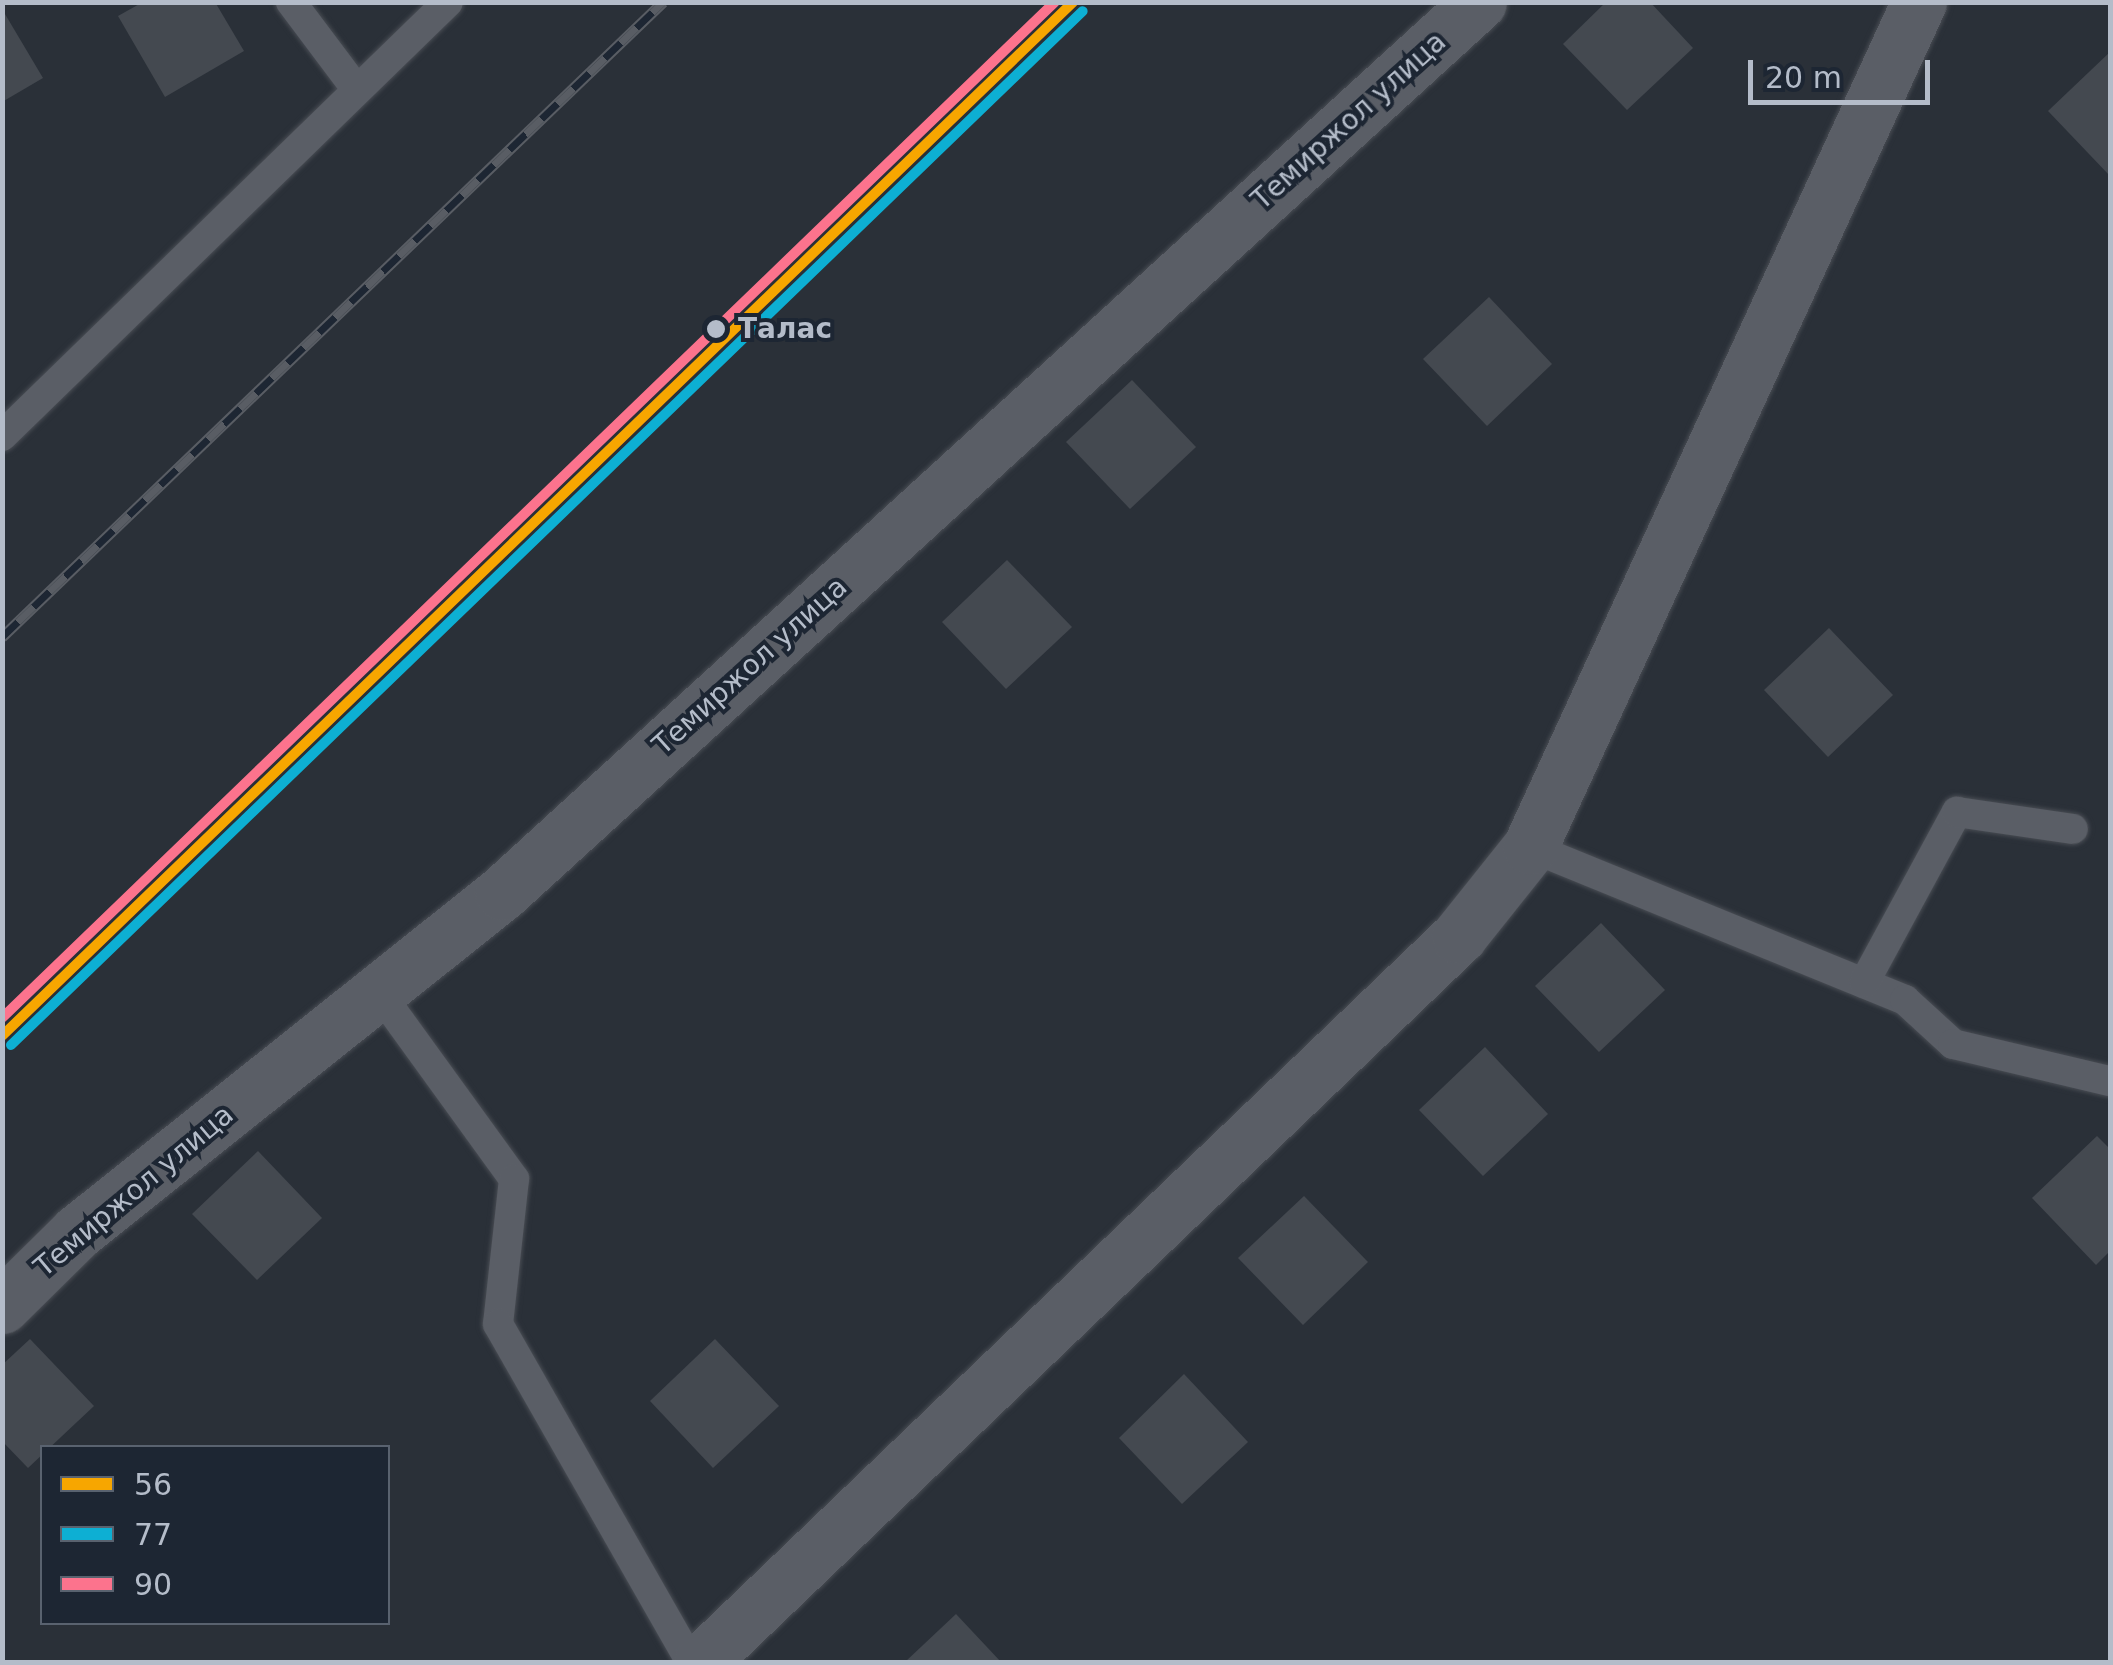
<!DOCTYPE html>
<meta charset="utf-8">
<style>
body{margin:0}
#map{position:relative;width:2113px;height:1665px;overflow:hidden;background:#2a3038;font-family:"DejaVu Sans",sans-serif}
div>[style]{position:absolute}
.building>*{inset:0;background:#444950}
.roads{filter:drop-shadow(0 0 2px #484c53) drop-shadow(0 0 2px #484c53)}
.lane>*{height:30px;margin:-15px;padding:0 15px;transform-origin:15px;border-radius:15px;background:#5a5e66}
.street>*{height:55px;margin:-27.5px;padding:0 27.5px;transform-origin:27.5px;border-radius:27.5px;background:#5a5e66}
.rail>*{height:11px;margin-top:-5.5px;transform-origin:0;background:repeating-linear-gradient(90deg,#1d2633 0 22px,#595d64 0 44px);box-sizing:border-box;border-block:2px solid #595d64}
.rail-1>*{height:10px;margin:-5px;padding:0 5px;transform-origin:5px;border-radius:5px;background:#f7a600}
.rail-2>*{height:10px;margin:-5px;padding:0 5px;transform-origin:5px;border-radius:5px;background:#0dafd3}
.rail-3>*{height:10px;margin:-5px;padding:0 5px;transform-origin:5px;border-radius:5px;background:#fc738d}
.dots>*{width:28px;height:28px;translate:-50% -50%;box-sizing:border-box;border:5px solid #1d2633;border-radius:50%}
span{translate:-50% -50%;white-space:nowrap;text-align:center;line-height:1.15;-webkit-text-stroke:8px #1d2633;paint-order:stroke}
.street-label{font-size:28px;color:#b4bcc9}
.stop-label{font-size:28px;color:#b4bcc9;font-weight:700}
.left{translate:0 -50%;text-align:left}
.frame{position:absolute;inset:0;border:5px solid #b4bcc9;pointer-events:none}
.legend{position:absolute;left:40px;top:1445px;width:350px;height:180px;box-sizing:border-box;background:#1d2633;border:2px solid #59626f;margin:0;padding:12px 18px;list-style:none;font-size:30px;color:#b4bcc9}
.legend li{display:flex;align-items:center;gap:20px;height:50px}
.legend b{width:50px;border:2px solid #59626f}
.scale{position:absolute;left:1748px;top:60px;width:182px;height:45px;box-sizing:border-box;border:5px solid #b4bcc9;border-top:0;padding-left:12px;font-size:30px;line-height:35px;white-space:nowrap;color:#b4bcc9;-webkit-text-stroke:8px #1d2633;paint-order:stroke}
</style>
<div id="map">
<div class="building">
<i style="clip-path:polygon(143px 2px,215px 2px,244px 51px,165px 97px,118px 16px)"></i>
<i style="clip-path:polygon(1606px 2px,1650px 2px,1693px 48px,1627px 110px,1563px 44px)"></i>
<i style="clip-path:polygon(2px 9px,43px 78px,2px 102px)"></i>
<i style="clip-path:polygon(2110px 52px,2110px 176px,2048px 111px)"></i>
<i style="clip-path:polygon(1489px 297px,1552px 364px,1487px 426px,1423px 359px)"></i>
<i style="clip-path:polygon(1132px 380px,1196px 447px,1130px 509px,1066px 442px)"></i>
<i style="clip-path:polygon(1007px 560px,1072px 627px,1006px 689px,942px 622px)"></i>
<i style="clip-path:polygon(1829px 628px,1893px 695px,1828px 757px,1764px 690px)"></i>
<i style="clip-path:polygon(1601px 923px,1665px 990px,1599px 1052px,1535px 986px)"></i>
<i style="clip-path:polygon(1485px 1047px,1548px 1114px,1483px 1176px,1419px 1110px)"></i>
<i style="clip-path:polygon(2097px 1136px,2110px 1149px,2110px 1251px,2096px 1265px,2032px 1198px)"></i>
<i style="clip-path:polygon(258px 1151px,322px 1218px,257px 1280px,192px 1214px)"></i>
<i style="clip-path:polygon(1304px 1196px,1368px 1262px,1303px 1325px,1238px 1258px)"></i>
<i style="clip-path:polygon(30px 1339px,94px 1406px,28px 1468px,2px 1441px,2px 1365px)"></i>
<i style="clip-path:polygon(715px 1339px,779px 1406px,713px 1468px,650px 1401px)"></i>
<i style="clip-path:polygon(1184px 1374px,1248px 1442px,1182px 1504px,1119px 1438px)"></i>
<i style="clip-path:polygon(956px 1614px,1001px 1662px,905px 1662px)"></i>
</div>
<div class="roads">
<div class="lane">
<i style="left:291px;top:2px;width:110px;rotate:53.1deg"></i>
<i style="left:2px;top:436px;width:622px;rotate:-44.22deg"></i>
<i style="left:1530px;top:847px;width:405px;rotate:22.2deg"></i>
<i style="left:1905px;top:1000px;width:65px;rotate:42.5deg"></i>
<i style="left:1953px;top:1044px;width:161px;rotate:13.3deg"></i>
<i style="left:1864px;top:983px;width:195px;rotate:-61.5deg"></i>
<i style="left:1957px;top:812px;width:117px;rotate:8.3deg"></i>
<i style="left:378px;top:991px;width:232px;rotate:54.1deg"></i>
<i style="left:514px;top:1179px;width:146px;rotate:96.3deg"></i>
<i style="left:498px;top:1324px;width:389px;rotate:60.3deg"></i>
</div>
<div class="street">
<i style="left:2px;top:1306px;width:105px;rotate:-44.6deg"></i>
<i style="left:77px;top:1232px;width:544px;rotate:-38.58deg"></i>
<i style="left:502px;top:893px;width:1322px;rotate:-42.36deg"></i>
<i style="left:701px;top:1662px;width:1050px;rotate:-43.76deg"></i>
<i style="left:1459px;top:936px;width:114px;rotate:-51.4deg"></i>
<i style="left:1530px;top:847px;width:930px;rotate:-65.28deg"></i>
</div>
</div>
<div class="rail">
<i style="left:2px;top:637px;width:917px;rotate:-43.85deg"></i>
</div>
<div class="rail-1">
<i style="left:2px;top:1036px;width:1489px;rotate:-43.99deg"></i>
</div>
<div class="rail-2">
<i style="left:11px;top:1045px;width:1489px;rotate:-43.97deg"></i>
</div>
<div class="rail-3">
<i style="left:2px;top:1018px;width:1463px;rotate:-43.98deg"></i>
</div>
<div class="dots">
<i style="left:716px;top:329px;background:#b4bcc9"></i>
</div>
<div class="street-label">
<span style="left:1349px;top:121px;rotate:-42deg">Темиржол улица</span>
<span style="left:750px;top:666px;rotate:-42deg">Темиржол улица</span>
<span style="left:134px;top:1191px;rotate:-40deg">Темиржол улица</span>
</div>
<div class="stop-label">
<span class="left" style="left:738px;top:329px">Талас</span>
</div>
<div class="frame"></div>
<ul class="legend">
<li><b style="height:12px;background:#f7a600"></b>56</li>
<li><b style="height:12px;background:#0dafd3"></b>77</li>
<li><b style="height:12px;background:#fc738d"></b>90</li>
</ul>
<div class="scale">20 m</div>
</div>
